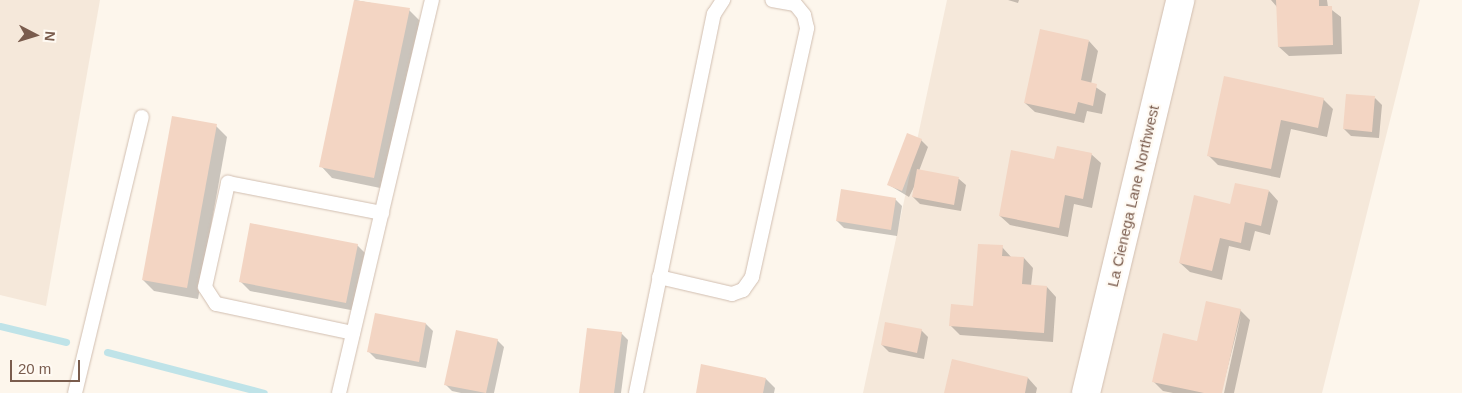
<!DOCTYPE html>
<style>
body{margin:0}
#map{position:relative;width:1462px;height:393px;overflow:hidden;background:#fdf6ec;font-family:Helvetica,sans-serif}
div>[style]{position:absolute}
.residential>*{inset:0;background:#f5e8da}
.shadow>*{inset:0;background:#0003}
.stream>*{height:7px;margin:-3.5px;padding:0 3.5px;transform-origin:3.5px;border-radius:3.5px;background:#bfe3e8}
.building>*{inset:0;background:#f3d5c3}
.roads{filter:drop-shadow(0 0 1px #d1beb0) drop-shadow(0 0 1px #d1beb0)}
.service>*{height:14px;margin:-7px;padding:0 7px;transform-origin:7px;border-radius:7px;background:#fff}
.minor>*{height:28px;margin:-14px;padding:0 14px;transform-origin:14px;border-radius:14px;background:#fff}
span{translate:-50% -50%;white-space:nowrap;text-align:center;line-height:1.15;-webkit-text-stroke:4.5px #fffaf3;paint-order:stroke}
.street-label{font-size:15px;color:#7a5c4d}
.north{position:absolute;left:10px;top:10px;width:50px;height:50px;-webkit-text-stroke:4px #fffaf3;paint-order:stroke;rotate:95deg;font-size:14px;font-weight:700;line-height:20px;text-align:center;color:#7a5c4d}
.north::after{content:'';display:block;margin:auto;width:18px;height:22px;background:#7a5c4d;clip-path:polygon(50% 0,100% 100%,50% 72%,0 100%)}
.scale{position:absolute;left:10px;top:360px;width:70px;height:22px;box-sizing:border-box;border:2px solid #7a5c4d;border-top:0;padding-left:6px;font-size:15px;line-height:18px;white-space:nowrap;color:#7a5c4d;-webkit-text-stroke:4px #fffaf3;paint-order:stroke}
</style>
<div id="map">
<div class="residential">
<i style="clip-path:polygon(0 0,100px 0,46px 306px,0 295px)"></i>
<i style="clip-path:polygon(947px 0,1420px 0,1322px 393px,863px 393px)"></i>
</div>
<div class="shadow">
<i style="clip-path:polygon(355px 0,409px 10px,420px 21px,385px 189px,332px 178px,321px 166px)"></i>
<i style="clip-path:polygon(1008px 0,1019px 0,1018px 3px)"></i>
<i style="clip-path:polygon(1271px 0,1327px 0,1328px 7px,1341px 17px,1342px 54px,1289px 56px,1279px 47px,1277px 7px)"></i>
<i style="clip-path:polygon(1089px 41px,1098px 51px,1091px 84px,1106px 94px,1102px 114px,1087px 111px,1084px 123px,1035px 112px,1025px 103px)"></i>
<i style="clip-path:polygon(1375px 98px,1382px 105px,1379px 138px,1351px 136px,1344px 129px)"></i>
<i style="clip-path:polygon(1323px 99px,1333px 109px,1327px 137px,1291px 129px,1280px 178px,1218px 165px,1208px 155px)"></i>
<i style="clip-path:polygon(216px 126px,227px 137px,198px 299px,154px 291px,143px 280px)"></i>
<i style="clip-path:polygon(921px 140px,928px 147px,919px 171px,959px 179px,966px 185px,961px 211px,920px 204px,913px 197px,915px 185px,909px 197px,889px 185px)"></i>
<i style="clip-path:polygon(1091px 154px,1101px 163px,1092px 208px,1074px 204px,1068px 237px,1010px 225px,1000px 216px,1055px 160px)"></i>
<i style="clip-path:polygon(1269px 191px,1278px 201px,1270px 235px,1255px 231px,1250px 251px,1229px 246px,1222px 280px,1190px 272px,1180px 263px)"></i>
<i style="clip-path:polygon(895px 199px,902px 206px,897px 236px,844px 228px,837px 221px)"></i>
<i style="clip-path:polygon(357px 245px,367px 255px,356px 311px,250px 291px,240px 281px)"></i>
<i style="clip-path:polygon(1002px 247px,1012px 258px,1024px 258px,1033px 268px,1031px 286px,1047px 287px,1056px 297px,1053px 342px,960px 335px,950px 325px,975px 307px)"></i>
<i style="clip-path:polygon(1240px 310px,1250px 320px,1234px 393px,1224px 393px,1241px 315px,1221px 393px,1173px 393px,1163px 391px,1153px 381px)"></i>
<i style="clip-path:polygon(376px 314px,426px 324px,433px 331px,426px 368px,376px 359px,369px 352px)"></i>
<i style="clip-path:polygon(921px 330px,928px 337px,924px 359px,889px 352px,882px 345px)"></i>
<i style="clip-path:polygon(621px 333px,628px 340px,621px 393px,580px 393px)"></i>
<i style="clip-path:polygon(497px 340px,504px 347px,494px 393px,461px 393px,452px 391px,445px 384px)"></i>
<i style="clip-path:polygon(952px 361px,1028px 378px,1037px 388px,1036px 393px,945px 393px)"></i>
<i style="clip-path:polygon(766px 379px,775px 388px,774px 393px,697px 393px)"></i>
</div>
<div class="stream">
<i style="left:0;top:326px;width:68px;rotate:13.6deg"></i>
<i style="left:107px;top:352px;width:162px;rotate:14.6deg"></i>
</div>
<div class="building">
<i style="clip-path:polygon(354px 0,410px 8px,374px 178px,319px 167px)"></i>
<i style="clip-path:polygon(1276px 0,1319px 0,1319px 6px,1332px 6px,1333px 45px,1278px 47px)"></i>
<i style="clip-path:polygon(1040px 29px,1089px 40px,1081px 80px,1097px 84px,1093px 106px,1078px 102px,1075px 114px,1024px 103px)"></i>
<i style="clip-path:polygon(1224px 76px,1324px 98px,1318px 128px,1281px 120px,1271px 169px,1207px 156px)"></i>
<i style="clip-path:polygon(1346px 94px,1375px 96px,1372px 132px,1343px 129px)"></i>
<i style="clip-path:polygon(172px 116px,217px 124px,187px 288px,142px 280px)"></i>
<i style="clip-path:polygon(907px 133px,922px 139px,902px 191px,887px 185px)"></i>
<i style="clip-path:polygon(1057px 146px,1092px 153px,1083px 199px,1065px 195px,1059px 228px,999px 216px,1011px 150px,1054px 159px)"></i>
<i style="clip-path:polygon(917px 169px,959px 177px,954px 205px,912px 197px)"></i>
<i style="clip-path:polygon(1235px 183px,1269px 190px,1261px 226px,1245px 222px,1241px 243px,1220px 238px,1212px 271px,1179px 263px,1194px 195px,1230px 204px)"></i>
<i style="clip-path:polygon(841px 189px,896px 198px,891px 230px,836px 221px)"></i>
<i style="clip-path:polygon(250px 223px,358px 244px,346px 303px,239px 282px)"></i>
<i style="clip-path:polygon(978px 244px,1003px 245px,1002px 256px,1024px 257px,1022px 284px,1047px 286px,1044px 333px,949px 326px,951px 304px,973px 306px)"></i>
<i style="clip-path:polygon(1206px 301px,1241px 309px,1222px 393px,1204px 393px,1152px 382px,1163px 333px,1197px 341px)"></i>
<i style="clip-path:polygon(375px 313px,426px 323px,419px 362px,367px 352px)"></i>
<i style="clip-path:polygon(885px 322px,922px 329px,917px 353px,881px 345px)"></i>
<i style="clip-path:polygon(587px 328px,622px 332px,614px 393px,579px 393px)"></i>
<i style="clip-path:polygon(456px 330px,498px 339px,486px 393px,444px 385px)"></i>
<i style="clip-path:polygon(952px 359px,1028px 377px,1025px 393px,944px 393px)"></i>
<i style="clip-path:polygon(701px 364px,766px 378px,763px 393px,696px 393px)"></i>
</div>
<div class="roads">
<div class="service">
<i style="left:659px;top:277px;width:75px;rotate:13.1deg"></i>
<i style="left:732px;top:294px;width:12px;rotate:-20deg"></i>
<i style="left:743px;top:290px;width:16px;rotate:-55deg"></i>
<i style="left:752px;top:277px;width:255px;rotate:-77.5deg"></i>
<i style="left:807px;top:28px;width:13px;rotate:-103deg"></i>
<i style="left:804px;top:15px;width:14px;rotate:-129deg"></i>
<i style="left:795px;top:4px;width:23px;rotate:-170deg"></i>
<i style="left:353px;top:333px;width:140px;rotate:-168deg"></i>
<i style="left:216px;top:304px;width:20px;rotate:-123deg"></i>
<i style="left:205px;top:287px;width:107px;rotate:-77.5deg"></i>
<i style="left:228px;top:183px;width:157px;rotate:11deg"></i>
<i style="left:75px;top:393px;width:284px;rotate:-76.4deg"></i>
<i style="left:339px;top:393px;width:404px;rotate:-76.7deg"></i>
<i style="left:636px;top:393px;width:387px;rotate:-78.4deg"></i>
<i style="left:714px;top:14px;width:17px;rotate:-57deg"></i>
</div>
<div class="minor">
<i style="left:1086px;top:393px;width:404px;rotate:-76.5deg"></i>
</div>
</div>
<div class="street-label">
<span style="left:1133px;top:196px;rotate:-77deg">La Cienega Lane Northwest</span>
</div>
<div class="north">N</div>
<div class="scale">20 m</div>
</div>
